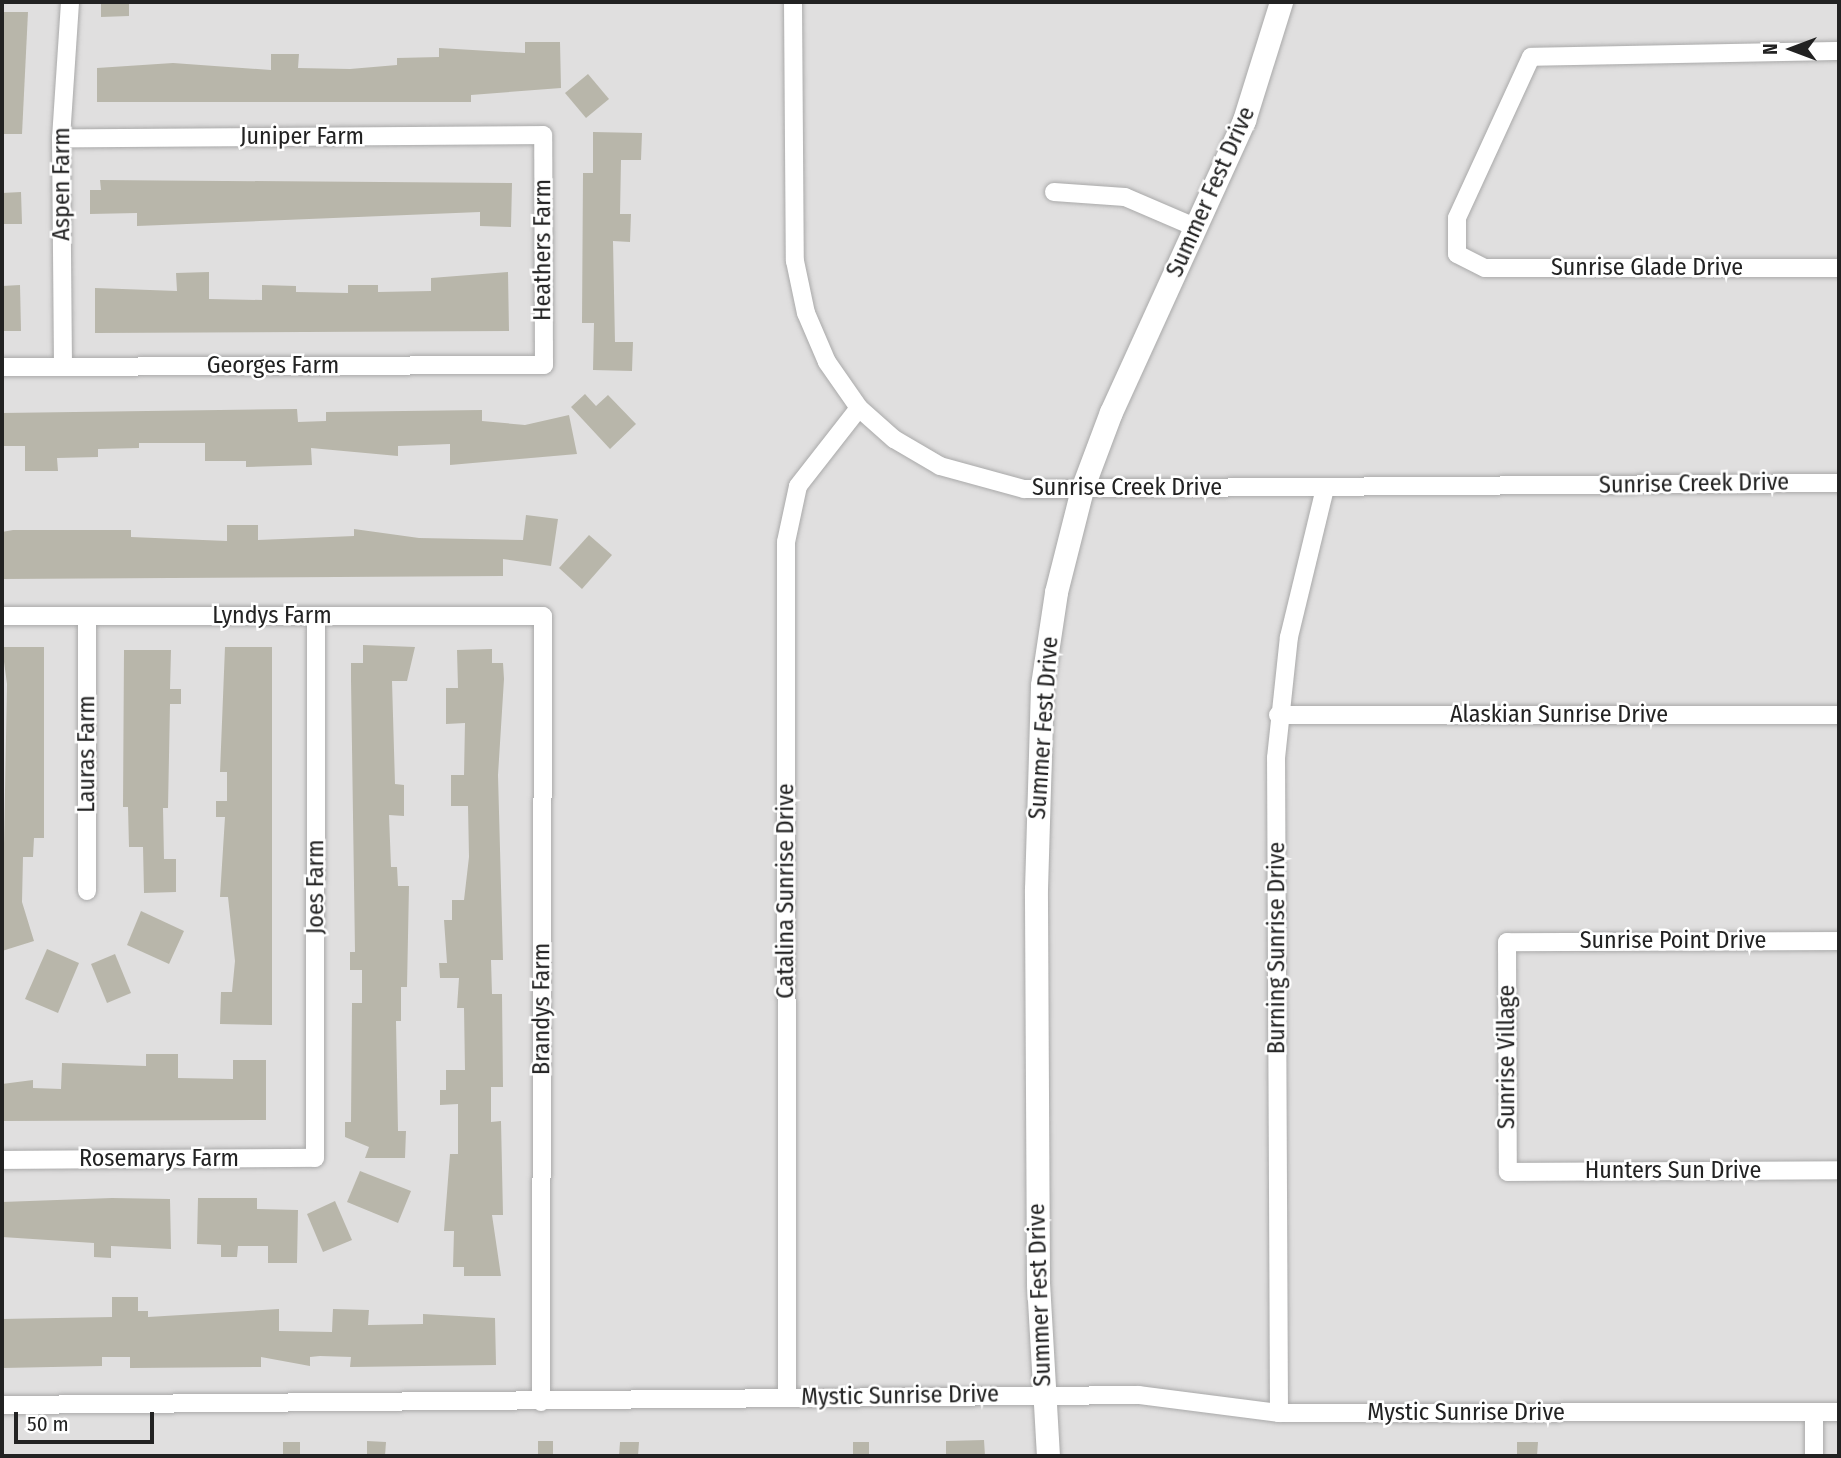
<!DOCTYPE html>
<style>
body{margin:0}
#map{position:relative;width:1841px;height:1458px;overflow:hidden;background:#f1f2e8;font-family:"Fira Sans Condensed",sans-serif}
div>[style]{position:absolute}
.residential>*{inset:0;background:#e0dfdf}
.building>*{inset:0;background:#b8b6aa}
.roads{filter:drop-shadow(0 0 2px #a9a9a9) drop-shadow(0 0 2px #a9a9a9)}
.minor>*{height:18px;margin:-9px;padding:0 9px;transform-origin:9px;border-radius:9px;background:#fff}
.tertiary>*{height:23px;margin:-11.5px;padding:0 11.5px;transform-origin:11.5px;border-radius:11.5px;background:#fff}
span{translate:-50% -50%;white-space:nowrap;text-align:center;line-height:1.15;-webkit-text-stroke:5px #fff;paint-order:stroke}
.street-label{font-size:24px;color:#222}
.frame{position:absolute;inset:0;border:4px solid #222;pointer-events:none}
.north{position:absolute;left:1757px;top:14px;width:70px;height:70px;-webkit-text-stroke:5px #fff;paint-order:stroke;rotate:270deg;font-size:19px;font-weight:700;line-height:28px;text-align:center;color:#222}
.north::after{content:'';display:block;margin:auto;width:24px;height:32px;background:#222;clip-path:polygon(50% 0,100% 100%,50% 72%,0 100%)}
.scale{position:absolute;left:14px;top:1412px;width:140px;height:32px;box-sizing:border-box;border:4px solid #222;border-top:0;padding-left:9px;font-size:21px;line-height:24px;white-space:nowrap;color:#222;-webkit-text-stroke:5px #fff;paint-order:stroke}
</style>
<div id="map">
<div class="residential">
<i style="clip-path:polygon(2px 2px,1839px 2px,1839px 1456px,2px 1456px)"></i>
</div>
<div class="building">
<i style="clip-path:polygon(101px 2px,129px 2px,129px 16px,101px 17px)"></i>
<i style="clip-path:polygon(2px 12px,28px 12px,22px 134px,2px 134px)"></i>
<i style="clip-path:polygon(525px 42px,560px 42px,561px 88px,471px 95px,471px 102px,97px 102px,97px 68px,173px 63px,271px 70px,271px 54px,299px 54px,298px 68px,350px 69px,397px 65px,397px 58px,439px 57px,439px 48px,525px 53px)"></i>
<i style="clip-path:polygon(588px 74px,609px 99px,586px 118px,565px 93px)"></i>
<i style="clip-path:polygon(593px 132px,642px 133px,641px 160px,621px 160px,620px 214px,631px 214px,630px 242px,613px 241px,615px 342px,633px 342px,632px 371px,593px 370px,594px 323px,582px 323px,583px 173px,593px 173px)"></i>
<i style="clip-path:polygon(100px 180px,512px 183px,511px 227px,480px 226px,480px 212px,137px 226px,137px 213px,90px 214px,90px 190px,101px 190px)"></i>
<i style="clip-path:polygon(21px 192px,22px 224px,2px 224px,2px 193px)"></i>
<i style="clip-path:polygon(209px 272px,209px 299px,262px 300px,262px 285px,296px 286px,296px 292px,348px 293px,348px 285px,378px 285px,378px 292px,431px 291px,431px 278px,508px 272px,509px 331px,95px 333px,95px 288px,177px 291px,176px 273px)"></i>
<i style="clip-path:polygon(20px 285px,21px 331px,2px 331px,2px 286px)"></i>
<i style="clip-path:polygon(585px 394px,596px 406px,608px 395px,636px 424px,610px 449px,571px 407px)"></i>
<i style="clip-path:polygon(297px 409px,298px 422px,326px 421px,326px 412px,482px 410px,482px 421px,525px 425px,569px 415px,577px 454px,450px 465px,450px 444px,398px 446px,398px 456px,311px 448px,312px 465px,246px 467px,246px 461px,205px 461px,205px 443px,139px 443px,139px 448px,98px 449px,98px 457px,57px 458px,58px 471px,25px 471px,25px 446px,2px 446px,2px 413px)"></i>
<i style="clip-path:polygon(526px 515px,558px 519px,551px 566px,503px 559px,503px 576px,2px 579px,2px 532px,13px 530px,131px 530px,131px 537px,227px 541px,227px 525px,258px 525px,258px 540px,354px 536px,354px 529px,419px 538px,523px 540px)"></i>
<i style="clip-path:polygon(589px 535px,612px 555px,582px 589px,559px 568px)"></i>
<i style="clip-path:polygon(363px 645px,415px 647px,407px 681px,392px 681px,395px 784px,404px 785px,404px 816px,389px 815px,391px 867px,397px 867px,398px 886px,409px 886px,407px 987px,401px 987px,401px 1021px,396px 1021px,398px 1131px,406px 1131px,405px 1158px,365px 1158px,369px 1147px,345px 1137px,345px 1122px,351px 1122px,352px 1003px,362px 1003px,362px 970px,350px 970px,350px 952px,355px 952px,351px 680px,351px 663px,363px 663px)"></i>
<i style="clip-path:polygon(2px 647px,44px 647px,44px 838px,34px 838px,33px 857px,23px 857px,22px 902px,34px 941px,2px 951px,7px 684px)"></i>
<i style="clip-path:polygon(225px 647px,272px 647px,272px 1025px,220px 1024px,221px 992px,232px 992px,235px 961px,228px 897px,220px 897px,225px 817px,216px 817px,216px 801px,227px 801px,227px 772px,220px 772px)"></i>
<i style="clip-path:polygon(492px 649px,492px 663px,503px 663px,504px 679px,498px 775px,503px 960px,491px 960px,492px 994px,502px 994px,503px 1087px,491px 1087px,491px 1122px,501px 1121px,503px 1215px,492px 1215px,501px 1276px,464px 1276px,464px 1267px,453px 1267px,454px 1231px,444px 1231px,450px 1154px,458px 1154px,458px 1104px,440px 1105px,440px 1090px,446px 1090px,446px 1070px,465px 1070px,464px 1008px,457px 1008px,459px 978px,440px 978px,439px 963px,447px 963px,444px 920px,452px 920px,452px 900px,464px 900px,469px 857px,468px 806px,451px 806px,451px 775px,464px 775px,465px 723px,446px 724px,446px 688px,458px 688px,457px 650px)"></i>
<i style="clip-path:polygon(124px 650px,171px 650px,170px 689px,181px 689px,181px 704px,170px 704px,168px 808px,163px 808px,164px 859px,176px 859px,176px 892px,144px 893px,143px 847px,129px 847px,128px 807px,123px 807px)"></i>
<i style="clip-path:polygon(141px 911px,184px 931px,169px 964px,127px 945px)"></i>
<i style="clip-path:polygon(47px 949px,79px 963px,58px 1013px,25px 999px)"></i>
<i style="clip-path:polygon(115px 954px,131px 993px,107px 1003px,91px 964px)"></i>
<i style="clip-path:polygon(146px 1054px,178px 1054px,178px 1078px,233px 1079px,233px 1060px,266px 1060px,266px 1120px,2px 1121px,2px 1084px,33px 1080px,33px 1088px,61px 1089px,62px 1063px,146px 1066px)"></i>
<i style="clip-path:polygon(360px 1171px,411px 1191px,398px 1223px,347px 1202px)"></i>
<i style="clip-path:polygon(112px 1198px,170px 1199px,171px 1249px,111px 1246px,111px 1258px,94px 1257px,94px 1243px,2px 1237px,2px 1202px)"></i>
<i style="clip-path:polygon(198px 1198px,257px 1198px,257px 1209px,298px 1210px,297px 1263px,268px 1263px,268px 1246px,238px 1246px,237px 1257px,221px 1257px,221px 1245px,197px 1244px)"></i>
<i style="clip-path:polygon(335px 1201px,352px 1240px,323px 1252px,307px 1214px)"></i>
<i style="clip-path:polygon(112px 1297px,138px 1297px,138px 1311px,148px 1311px,148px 1317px,279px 1309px,279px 1331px,332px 1332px,333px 1309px,369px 1310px,368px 1325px,423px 1324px,423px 1314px,495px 1318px,496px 1365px,350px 1367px,351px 1357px,320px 1356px,310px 1357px,310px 1366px,261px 1357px,261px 1367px,130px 1368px,130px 1357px,102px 1357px,102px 1366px,2px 1368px,2px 1319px,112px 1317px)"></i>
<i style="clip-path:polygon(984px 1440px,985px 1456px,946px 1456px,946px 1441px)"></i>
<i style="clip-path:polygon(367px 1441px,386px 1442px,385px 1456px,367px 1456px)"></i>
<i style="clip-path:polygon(538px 1441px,553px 1441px,553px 1456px,538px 1456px)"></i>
<i style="clip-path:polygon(283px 1442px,300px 1442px,300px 1456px,283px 1456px)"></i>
<i style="clip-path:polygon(620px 1442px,639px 1442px,638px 1456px,619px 1456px)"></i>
<i style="clip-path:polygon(853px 1442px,869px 1442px,869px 1456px,853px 1456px)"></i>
<i style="clip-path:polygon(1517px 1442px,1538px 1442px,1537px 1456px,1517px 1456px)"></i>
</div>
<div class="roads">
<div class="minor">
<i style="left:793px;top:2px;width:259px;rotate:89.6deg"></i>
<i style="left:795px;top:261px;width:53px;rotate:78.1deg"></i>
<i style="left:806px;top:313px;width:53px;rotate:66.8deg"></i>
<i style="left:827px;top:362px;width:56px;rotate:55.2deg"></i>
<i style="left:859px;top:408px;width:47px;rotate:41.5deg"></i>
<i style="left:894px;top:439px;width:53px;rotate:30.4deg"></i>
<i style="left:940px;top:466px;width:87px;rotate:15.3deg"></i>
<i style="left:1024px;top:489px;width:815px;rotate:-0.42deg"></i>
<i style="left:1839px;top:51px;width:308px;rotate:178.9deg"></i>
<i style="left:1531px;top:57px;width:177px;rotate:114.7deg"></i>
<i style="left:1457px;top:218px;width:36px;rotate:90deg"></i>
<i style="left:1457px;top:254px;width:31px;rotate:27deg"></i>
<i style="left:1485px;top:268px;width:354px"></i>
<i style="left:1054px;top:192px;width:71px;rotate:4deg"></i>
<i style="left:1125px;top:197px;width:76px;rotate:23.2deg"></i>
<i style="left:63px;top:366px;width:228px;rotate:-90.5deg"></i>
<i style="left:61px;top:138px;width:136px;rotate:-86.2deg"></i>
<i style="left:2px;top:367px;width:542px;rotate:-0.21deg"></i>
<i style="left:544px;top:365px;width:230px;rotate:-90.2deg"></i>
<i style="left:543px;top:135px;width:482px;rotate:179.6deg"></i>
<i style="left:2px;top:616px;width:541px"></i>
<i style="left:543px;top:616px;width:786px;rotate:90.15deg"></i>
<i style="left:1278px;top:715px;width:561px"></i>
<i style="left:87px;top:891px;width:275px;rotate:-90deg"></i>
<i style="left:1839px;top:941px;width:332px;rotate:179.8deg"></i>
<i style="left:1507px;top:942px;width:230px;rotate:89.8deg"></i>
<i style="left:1508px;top:1172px;width:331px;rotate:-0.3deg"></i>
<i style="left:2px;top:1160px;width:313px;rotate:-0.4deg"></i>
<i style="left:315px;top:1158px;width:542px;rotate:-89.89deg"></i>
<i style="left:787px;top:1398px;width:856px;rotate:-90.07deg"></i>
<i style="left:786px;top:542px;width:57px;rotate:-77.9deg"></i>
<i style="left:798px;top:486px;width:99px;rotate:-52deg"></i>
<i style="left:2px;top:1405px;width:1137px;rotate:-0.5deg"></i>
<i style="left:1139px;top:1395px;width:141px;rotate:7.3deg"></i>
<i style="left:1279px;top:1413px;width:560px;rotate:-0.1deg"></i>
<i style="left:1814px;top:1412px;width:44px;rotate:90deg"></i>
<i style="left:1279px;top:1413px;width:655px;rotate:-90.26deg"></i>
<i style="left:1276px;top:758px;width:122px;rotate:-83.9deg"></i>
<i style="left:1289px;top:637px;width:153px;rotate:-76.4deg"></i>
</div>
<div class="tertiary">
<i style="left:1048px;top:1456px;width:172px;rotate:-93.3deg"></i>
<i style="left:1038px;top:1284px;width:395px;rotate:-90.3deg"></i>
<i style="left:1036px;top:889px;width:204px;rotate:-88.3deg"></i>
<i style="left:1042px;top:685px;width:94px;rotate:-81.4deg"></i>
<i style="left:1056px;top:592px;width:106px;rotate:-75.8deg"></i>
<i style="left:1082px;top:489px;width:82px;rotate:-69.4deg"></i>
<i style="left:1111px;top:412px;width:321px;rotate:-65.5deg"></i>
<i style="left:1244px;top:120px;width:124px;rotate:-72.6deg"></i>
</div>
</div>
<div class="street-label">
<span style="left:302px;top:137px">Juniper Farm</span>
<span style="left:62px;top:184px;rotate:-90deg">Aspen Farm</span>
<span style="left:1211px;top:192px;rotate:-66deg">Summer Fest Drive</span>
<span style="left:543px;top:250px;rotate:-90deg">Heathers Farm</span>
<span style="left:1647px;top:268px">Sunrise Glade Drive</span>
<span style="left:273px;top:366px">Georges Farm</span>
<span style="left:1694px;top:484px;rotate:-1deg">Sunrise Creek Drive</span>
<span style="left:1127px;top:488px">Sunrise Creek Drive</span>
<span style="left:272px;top:616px">Lyndys Farm</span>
<span style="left:1559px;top:715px">Alaskian Sunrise Drive</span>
<span style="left:1044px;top:728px;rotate:-86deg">Summer Fest Drive</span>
<span style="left:87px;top:754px;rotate:-90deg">Lauras Farm</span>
<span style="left:316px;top:887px;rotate:-90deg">Joes Farm</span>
<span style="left:786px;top:891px;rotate:-90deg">Catalina Sunrise Drive</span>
<span style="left:1673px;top:941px">Sunrise Point Drive</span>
<span style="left:1277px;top:948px;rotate:-90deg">Burning Sunrise Drive</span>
<span style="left:542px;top:1009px;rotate:-90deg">Brandys Farm</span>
<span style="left:1507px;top:1057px;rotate:-90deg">Sunrise Village</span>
<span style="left:159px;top:1159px">Rosemarys Farm</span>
<span style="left:1673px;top:1171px">Hunters Sun Drive</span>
<span style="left:1040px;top:1295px;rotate:-92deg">Summer Fest Drive</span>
<span style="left:900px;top:1396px;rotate:-1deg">Mystic Sunrise Drive</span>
<span style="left:1466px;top:1413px">Mystic Sunrise Drive</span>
</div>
<div class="frame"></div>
<div class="north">N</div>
<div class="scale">50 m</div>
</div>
